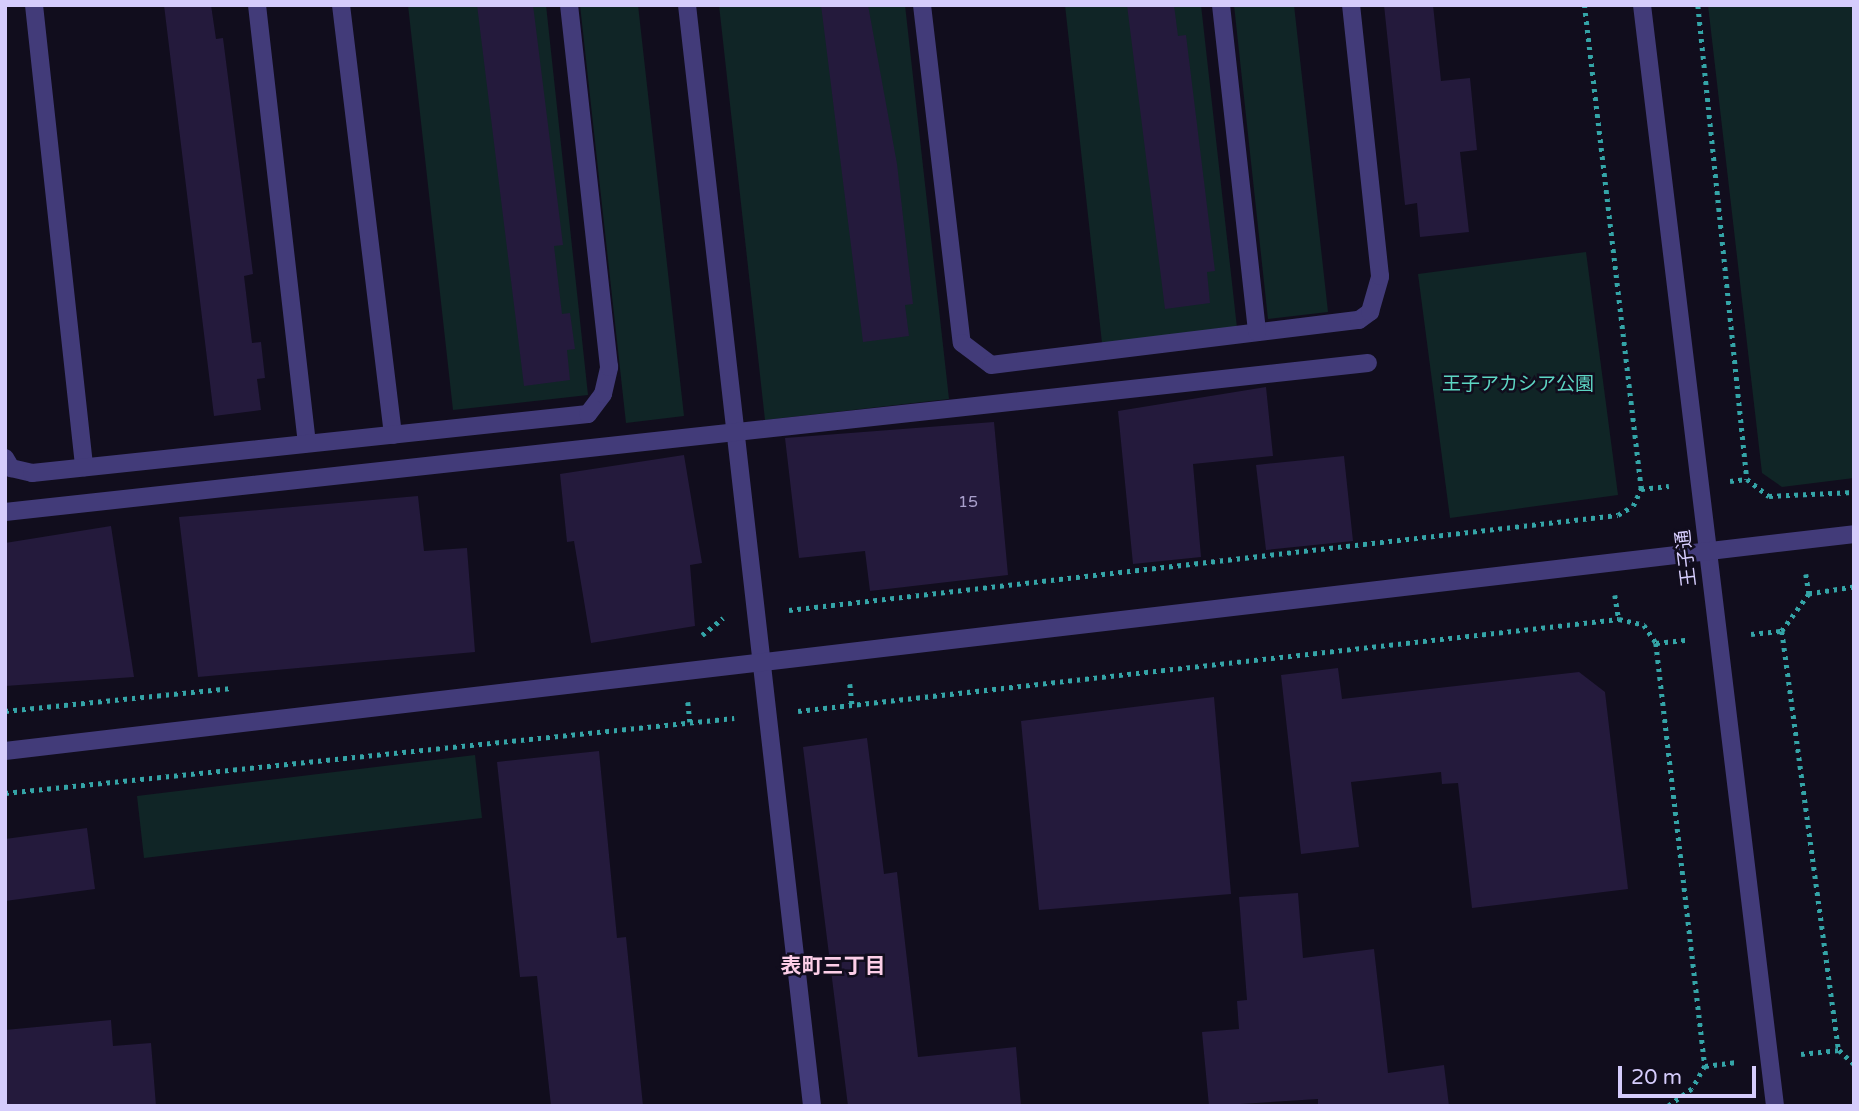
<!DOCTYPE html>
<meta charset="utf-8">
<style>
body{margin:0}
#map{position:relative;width:1859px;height:1111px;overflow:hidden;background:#110d1d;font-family:"Varela Round","Noto Sans JP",sans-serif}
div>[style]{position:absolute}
.green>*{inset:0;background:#102526}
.building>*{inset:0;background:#241a3c}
.path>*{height:4.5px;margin-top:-2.25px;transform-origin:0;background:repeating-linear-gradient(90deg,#34a4a7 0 3.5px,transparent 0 8.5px)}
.minor>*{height:18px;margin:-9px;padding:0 9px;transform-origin:9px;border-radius:9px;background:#423b79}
span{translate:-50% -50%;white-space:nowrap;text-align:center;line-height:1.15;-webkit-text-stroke:5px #110d1d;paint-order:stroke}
.number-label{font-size:16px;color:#a9a0cc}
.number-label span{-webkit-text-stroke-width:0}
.park-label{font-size:19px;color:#5dd6c3}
.street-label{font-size:19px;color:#d5ccfc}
.neighbourhood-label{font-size:21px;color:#fccee7;font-weight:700}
.frame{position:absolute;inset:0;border:7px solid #d5ccfc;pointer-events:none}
.scale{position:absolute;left:1618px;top:1066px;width:138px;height:32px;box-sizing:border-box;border:4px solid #d5ccfc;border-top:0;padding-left:9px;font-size:21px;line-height:24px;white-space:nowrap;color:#d5ccfc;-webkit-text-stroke:5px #110d1d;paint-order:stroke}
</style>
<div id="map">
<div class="green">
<i style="clip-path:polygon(408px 5px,546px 5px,588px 395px,453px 410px)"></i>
<i style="clip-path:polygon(580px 5px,638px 5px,684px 416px,626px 423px)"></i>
<i style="clip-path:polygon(719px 5px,905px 5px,949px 399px,765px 420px)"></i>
<i style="clip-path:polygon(1065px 5px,1201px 5px,1237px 328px,1102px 343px)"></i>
<i style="clip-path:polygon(1234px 5px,1294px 5px,1328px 312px,1268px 319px)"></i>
<i style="clip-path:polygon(1708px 5px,1854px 5px,1854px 478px,1782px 487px,1762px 473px)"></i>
<i style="clip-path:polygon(1586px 252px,1618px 495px,1450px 518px,1418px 274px)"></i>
<i style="clip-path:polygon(475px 755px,482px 818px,144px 858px,137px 796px)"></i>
</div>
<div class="building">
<i style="clip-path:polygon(164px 5px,211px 5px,216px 39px,223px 38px,253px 274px,244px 276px,252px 343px,261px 342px,265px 378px,257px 379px,261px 410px,214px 416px)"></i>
<i style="clip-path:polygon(477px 5px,533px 5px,563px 245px,554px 246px,562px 314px,570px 313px,575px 349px,567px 350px,570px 380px,524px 386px)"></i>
<i style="clip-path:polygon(821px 5px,868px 5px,897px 164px,913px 304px,905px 305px,909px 336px,863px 342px)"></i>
<i style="clip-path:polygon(1127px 5px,1174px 5px,1178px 36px,1186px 35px,1215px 271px,1207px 272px,1210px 303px,1165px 309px)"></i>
<i style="clip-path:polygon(1384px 5px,1433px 5px,1441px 81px,1470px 78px,1477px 150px,1460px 152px,1469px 232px,1420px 237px,1417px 203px,1405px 205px)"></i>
<i style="clip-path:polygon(1266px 387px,1273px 456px,1193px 464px,1201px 557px,1133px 564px,1118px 411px)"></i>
<i style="clip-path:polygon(994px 422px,1008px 575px,870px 591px,865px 551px,799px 558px,785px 438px)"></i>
<i style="clip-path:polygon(684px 455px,702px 563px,690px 565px,695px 626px,591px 643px,574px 541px,567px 542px,560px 474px)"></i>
<i style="clip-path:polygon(1344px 456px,1353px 541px,1266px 550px,1256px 465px)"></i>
<i style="clip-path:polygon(418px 496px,424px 551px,467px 548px,475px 652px,198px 677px,179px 517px)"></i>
<i style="clip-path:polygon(111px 526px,134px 677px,5px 686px,5px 543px)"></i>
<i style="clip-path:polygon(1338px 668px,1342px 699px,1579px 672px,1605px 692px,1628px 889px,1472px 908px,1458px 783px,1442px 784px,1441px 772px,1351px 782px,1359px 847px,1301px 854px,1281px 675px)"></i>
<i style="clip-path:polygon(1214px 697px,1231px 894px,1039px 910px,1021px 721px)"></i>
<i style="clip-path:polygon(867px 738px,884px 874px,897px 872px,918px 1057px,1016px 1047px,1021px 1106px,848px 1106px,803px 747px)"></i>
<i style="clip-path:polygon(599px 751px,617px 938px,626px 937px,643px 1106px,551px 1106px,537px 976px,520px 977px,497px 762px)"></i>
<i style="clip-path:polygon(87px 828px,95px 889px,5px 901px,5px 839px)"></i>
<i style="clip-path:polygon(1298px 893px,1303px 958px,1374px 949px,1388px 1073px,1444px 1065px,1449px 1106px,1318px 1106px,1318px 1099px,1209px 1106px,1202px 1032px,1239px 1029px,1237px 1001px,1247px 1000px,1239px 897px)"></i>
<i style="clip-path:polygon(111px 1020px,113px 1046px,151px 1043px,156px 1106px,5px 1106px,5px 1030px)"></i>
</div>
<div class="path">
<i style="left:1698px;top:5px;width:477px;rotate:84.1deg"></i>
<i style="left:1747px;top:479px;width:28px;rotate:38deg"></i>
<i style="left:1769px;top:496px;width:85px;rotate:-2.7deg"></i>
<i style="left:1730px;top:481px;width:17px;rotate:-7deg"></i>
<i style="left:1641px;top:489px;width:28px;rotate:-6deg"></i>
<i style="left:1806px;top:574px;width:20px;rotate:81deg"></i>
<i style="left:1854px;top:587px;width:46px;rotate:171.2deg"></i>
<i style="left:1809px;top:594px;width:46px;rotate:126.1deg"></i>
<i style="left:1782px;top:631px;width:423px;rotate:82.3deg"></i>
<i style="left:1839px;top:1050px;width:21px;rotate:43deg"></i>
<i style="left:1615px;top:595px;width:24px;rotate:81deg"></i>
<i style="left:789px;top:610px;width:834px;rotate:-6.54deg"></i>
<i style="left:1618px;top:515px;width:17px;rotate:-31deg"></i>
<i style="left:1633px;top:506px;width:19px;rotate:-65deg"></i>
<i style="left:1641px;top:489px;width:487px;rotate:-96.7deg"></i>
<i style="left:1751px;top:634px;width:31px;rotate:-6deg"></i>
<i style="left:702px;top:635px;width:27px;rotate:-39deg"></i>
<i style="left:1656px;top:643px;width:31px;rotate:-6deg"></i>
<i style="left:850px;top:684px;width:20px;rotate:84deg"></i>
<i style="left:688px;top:702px;width:20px;rotate:84deg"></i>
<i style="left:5px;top:711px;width:228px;rotate:-5.8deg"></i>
<i style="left:798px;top:711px;width:826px;rotate:-6.39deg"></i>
<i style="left:1619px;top:619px;width:26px;rotate:13deg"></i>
<i style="left:1644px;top:625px;width:22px;rotate:56deg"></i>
<i style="left:1656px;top:643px;width:426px;rotate:83.4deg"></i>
<i style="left:1705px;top:1066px;width:26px;rotate:119deg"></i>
<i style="left:1692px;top:1089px;width:29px;rotate:144deg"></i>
<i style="left:5px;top:793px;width:733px;rotate:-5.87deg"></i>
<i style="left:1801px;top:1054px;width:38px;rotate:-6deg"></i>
<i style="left:1705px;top:1066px;width:32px;rotate:-7deg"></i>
</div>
<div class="minor">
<i style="left:34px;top:5px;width:465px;rotate:83.8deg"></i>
<i style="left:257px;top:5px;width:441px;rotate:83.5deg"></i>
<i style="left:341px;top:5px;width:433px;rotate:83.1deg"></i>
<i style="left:687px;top:5px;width:1108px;rotate:83.52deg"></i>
<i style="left:922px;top:5px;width:340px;rotate:83.3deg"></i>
<i style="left:962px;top:343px;width:36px;rotate:37deg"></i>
<i style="left:991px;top:365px;width:371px;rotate:-7deg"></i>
<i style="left:1359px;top:320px;width:14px;rotate:-36deg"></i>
<i style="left:1370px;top:312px;width:37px;rotate:-74deg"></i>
<i style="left:1380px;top:276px;width:273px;rotate:-96.1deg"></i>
<i style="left:1221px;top:5px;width:329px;rotate:83.7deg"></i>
<i style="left:1642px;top:5px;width:1109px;rotate:83.11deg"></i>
<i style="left:5px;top:458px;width:12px;rotate:59deg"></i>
<i style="left:11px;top:468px;width:22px;rotate:13deg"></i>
<i style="left:32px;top:473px;width:559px;rotate:-6.06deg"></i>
<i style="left:588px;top:414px;width:25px;rotate:-53deg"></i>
<i style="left:603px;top:394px;width:28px;rotate:-77deg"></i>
<i style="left:609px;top:367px;width:364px;rotate:-96.3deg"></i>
<i style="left:5px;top:512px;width:1371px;rotate:-6.24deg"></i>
<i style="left:5px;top:751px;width:1862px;rotate:-6.69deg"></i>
</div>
<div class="number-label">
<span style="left:968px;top:502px">15</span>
</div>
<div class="park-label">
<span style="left:1518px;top:385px">王子アカシア公園</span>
</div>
<div class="street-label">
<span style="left:1687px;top:558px;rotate:-97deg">王子通</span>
</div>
<div class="neighbourhood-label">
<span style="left:833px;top:967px">表町三丁目</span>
</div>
<div class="frame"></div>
<div class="scale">20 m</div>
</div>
